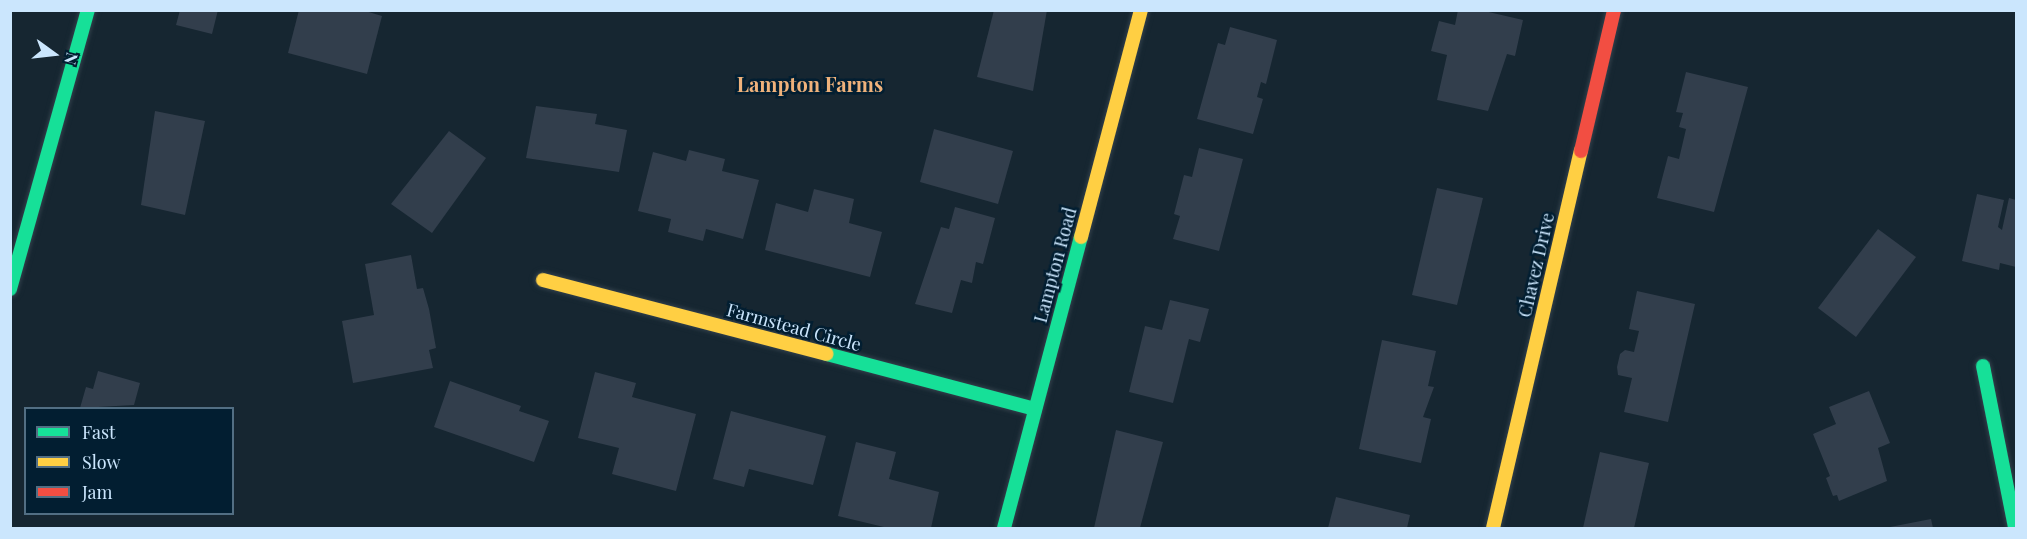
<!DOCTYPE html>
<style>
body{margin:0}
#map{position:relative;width:2027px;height:539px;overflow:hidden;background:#162631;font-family:"Playfair Display",serif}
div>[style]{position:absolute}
.building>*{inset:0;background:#323e4c}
.roads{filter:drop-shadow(0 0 2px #32404b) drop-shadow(0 0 2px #32404b)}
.fast>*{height:14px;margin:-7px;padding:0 7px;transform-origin:7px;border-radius:7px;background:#16e098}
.slow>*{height:14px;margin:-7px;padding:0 7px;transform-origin:7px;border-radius:7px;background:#ffcf43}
.jam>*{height:14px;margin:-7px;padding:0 7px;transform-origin:7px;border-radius:7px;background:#f24e42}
span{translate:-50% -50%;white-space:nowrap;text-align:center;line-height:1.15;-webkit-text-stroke:5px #021e31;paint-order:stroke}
.street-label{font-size:18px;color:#cbe6fd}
.neighbourhood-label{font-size:20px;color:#efb27b;font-weight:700}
.frame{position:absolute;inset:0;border:12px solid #cbe6fd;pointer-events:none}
.legend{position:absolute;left:24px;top:407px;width:210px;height:108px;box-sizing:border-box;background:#021e31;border:2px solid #526e83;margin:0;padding:8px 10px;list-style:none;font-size:18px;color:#cbe6fd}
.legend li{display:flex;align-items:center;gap:12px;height:30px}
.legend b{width:30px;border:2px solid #526e83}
.north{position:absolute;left:24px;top:24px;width:60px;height:60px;-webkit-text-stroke:4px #021e31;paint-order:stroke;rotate:105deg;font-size:16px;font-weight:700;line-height:24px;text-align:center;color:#cbe6fd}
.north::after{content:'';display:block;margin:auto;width:21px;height:27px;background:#cbe6fd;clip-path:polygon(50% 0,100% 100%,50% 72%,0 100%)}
</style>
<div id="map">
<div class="building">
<i style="clip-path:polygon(180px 10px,218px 10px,212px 34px,176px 25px)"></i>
<i style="clip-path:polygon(299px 10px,362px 10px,382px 16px,367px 74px,288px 53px)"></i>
<i style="clip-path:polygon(994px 10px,1047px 10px,1033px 91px,977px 77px)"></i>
<i style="clip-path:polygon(1458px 10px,1480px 10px,1523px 20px,1515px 56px,1507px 54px,1488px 111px,1437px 100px,1447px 55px,1431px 51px,1439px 21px,1455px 25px)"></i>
<i style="clip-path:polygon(1230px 27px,1277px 40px,1266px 84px,1261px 82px,1257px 97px,1263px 99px,1253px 134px,1197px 119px,1218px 43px,1225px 45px)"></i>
<i style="clip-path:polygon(1686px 72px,1748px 87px,1714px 212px,1657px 198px,1668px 156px,1679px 159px,1686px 129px,1679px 127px,1683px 113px,1676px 112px)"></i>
<i style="clip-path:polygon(536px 106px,597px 114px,595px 124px,627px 130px,619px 172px,526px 158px)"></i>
<i style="clip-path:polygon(155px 111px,205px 121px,185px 215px,141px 205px)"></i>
<i style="clip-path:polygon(934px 129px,1013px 151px,998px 204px,920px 182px)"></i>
<i style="clip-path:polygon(449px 131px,486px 158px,432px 233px,391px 204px)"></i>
<i style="clip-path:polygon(1199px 148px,1243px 159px,1219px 251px,1173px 239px,1180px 216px,1174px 214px,1184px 175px,1192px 177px)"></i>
<i style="clip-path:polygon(689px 150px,725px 159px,722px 171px,759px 180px,743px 239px,706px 229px,703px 241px,668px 232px,671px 219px,638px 211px,653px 152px,686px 161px)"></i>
<i style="clip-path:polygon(1437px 188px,1483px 198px,1457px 305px,1412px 295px)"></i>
<i style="clip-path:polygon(814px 189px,854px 199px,849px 223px,882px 232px,870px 277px,765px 250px,776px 203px,808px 212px)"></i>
<i style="clip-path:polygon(1977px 194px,2004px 200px,1998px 227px,2002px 230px,2009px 198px,2016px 200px,2016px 267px,2000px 263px,1999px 270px,1962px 261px)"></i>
<i style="clip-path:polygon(955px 207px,995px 218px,983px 264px,976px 262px,972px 283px,961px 280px,952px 313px,915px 304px,941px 227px,949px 229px)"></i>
<i style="clip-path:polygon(1878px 229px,1916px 257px,1856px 337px,1818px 308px)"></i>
<i style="clip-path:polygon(411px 255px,417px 289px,423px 288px,429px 309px,436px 348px,429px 350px,433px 368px,353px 383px,342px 321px,374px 315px,365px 264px)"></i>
<i style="clip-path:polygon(1637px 291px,1695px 304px,1668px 422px,1624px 412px,1632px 378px,1618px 375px,1617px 367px,1620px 354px,1625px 350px,1634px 352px,1639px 331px,1629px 329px)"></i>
<i style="clip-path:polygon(1170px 300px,1209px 309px,1200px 342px,1189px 339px,1173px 403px,1129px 392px,1145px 326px,1162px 330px)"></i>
<i style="clip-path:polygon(1382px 340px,1436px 351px,1428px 386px,1434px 387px,1423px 417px,1431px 419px,1421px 463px,1359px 449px)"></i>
<i style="clip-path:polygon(98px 371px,140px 383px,134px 405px,80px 408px,86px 387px,93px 389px)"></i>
<i style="clip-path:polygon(595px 372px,636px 383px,632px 397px,696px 414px,676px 491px,612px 474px,619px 448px,578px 438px)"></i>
<i style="clip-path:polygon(450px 381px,521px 406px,519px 411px,549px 421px,534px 462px,434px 427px)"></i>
<i style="clip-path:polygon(1869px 391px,1890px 443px,1878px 448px,1887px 481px,1839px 501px,1837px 495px,1833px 496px,1826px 478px,1830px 476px,1813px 434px,1836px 424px,1829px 407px)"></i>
<i style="clip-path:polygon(731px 411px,826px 436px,813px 485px,749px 469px,744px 487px,713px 479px)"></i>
<i style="clip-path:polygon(1116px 430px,1163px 442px,1140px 528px,1094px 528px)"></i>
<i style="clip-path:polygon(856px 442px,896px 452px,889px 479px,939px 492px,931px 528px,888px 528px,838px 516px)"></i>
<i style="clip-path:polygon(1600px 452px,1649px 463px,1634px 528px,1583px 528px)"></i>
<i style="clip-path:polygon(1336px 497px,1410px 515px,1407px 528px,1328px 528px)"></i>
<i style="clip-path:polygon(1931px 519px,1933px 528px,1890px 528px,1890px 527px)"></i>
</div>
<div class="roads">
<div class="fast">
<i style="left:10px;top:289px;width:290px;rotate:-74.4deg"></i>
<i style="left:827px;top:354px;width:215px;rotate:14.8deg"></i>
<i style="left:1983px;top:366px;width:165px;rotate:78.8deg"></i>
<i style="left:1004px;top:528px;width:301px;rotate:-75.2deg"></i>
</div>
<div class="slow">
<i style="left:1081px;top:237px;width:235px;rotate:-75.2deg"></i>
<i style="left:543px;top:280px;width:293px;rotate:14.6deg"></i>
<i style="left:1493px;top:528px;width:387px;rotate:-76.9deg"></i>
</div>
<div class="jam">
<i style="left:1581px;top:151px;width:145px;rotate:-76.8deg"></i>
</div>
</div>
<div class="street-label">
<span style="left:1055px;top:265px;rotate:-75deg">Lampton Road</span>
<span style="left:1536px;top:265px;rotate:-77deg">Chavez Drive</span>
<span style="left:794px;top:327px;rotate:15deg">Farmstead Circle</span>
</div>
<div class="neighbourhood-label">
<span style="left:810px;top:83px">Lampton Farms</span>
</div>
<div class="frame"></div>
<ul class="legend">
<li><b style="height:8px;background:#16e098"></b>Fast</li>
<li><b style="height:8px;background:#ffcf43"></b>Slow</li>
<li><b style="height:8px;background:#f24e42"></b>Jam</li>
</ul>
<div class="north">N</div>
</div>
